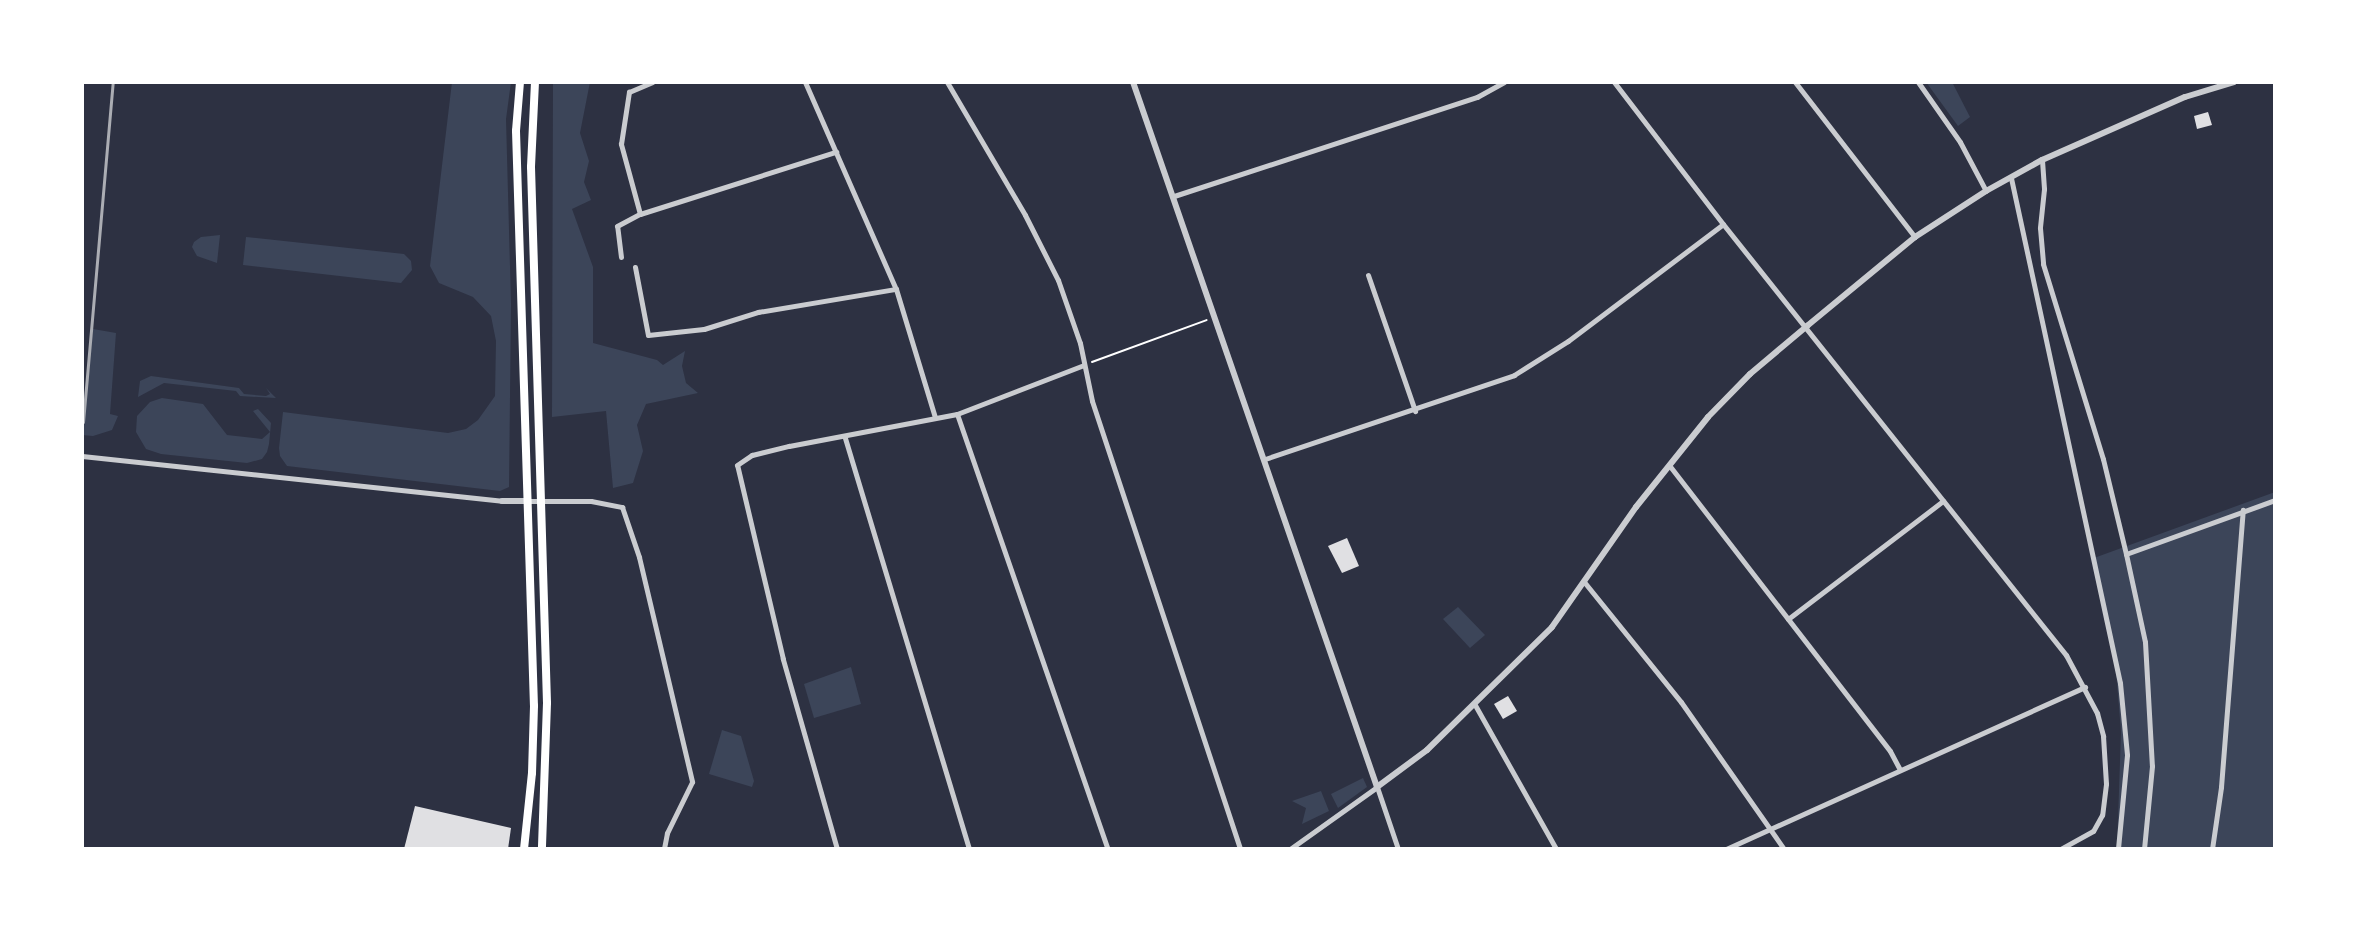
<!DOCTYPE html>
<style>
body{margin:0}
#map{position:relative;width:2357px;height:931px;overflow:hidden;background:#2d3142;font-family:Lato,sans-serif}
div>[style]{position:absolute}
.green>*{inset:0;background:#3c4559}
.building>*{inset:0;background:#e0e0e3}
.path>*{height:2px;margin:-1px;padding:0 1px;transform-origin:1px;border-radius:1px;background:#fff}
.minor>*{height:5px;margin:-2.5px;padding:0 2.5px;transform-origin:2.5px;border-radius:2.5px;background:#caccd0}
.tertiary>*{height:6px;margin:-3px;padding:0 3px;transform-origin:3px;border-radius:3px;background:#caccd0}
.primary>*{height:8px;margin:-4px;padding:0 4px;transform-origin:4px;border-radius:4px;background:#fff}
.rail>*{height:3px;margin:-1.5px;padding:0 1.5px;transform-origin:1.5px;border-radius:1.5px;background:#abadb3}
span{translate:-50% -50%;white-space:nowrap;text-align:center;line-height:1.15;-webkit-text-stroke:7px #fff;paint-order:stroke}
.frame{position:absolute;inset:0;border:84px solid #fff;pointer-events:none}
</style>
<div id="map">
<div class="green">
<i style="clip-path:polygon(452px 82px,511px 82px,506px 119px,511px 304px,509px 487px,500px 491px,287px 466px,280px 456px,279px 448px,283px 412px,448px 433px,466px 429px,478px 420px,495px 396px,496px 341px,491px 316px,473px 297px,439px 283px,430px 266px)"></i>
<i style="clip-path:polygon(553px 82px,590px 82px,580px 133px,589px 161px,584px 182px,591px 200px,572px 209px,593px 267px,593px 343px,657px 360px,663px 365px,685px 351px,682px 366px,686px 383px,698px 393px,646px 404px,637px 425px,643px 451px,633px 483px,613px 488px,606px 411px,552px 417px)"></i>
<i style="clip-path:polygon(1926px 82px,1952px 82px,1970px 117px,1958px 126px)"></i>
<i style="clip-path:polygon(220px 235px,217px 263px,197px 256px,192px 247px,194px 242px,201px 237px)"></i>
<i style="clip-path:polygon(246px 237px,404px 254px,411px 261px,412px 270px,401px 283px,243px 265px)"></i>
<i style="clip-path:polygon(93px 329px,116px 333px,110px 414px,118px 416px,112px 430px,93px 436px,82px 435px,82px 412px)"></i>
<i style="clip-path:polygon(151px 376px,239px 388px,244px 394px,266px 396px,270px 394px,266px 388px,276px 398px,240px 396px,236px 391px,164px 383px,138px 397px,140px 381px)"></i>
<i style="clip-path:polygon(162px 398px,203px 404px,227px 435px,262px 439px,270px 432px,253px 411px,258px 409px,271px 423px,269px 444px,267px 452px,262px 459px,247px 463px,161px 454px,146px 449px,136px 432px,137px 416px,150px 402px)"></i>
<i style="clip-path:polygon(2275px 492px,2275px 849px,2117px 849px,2121px 732px,2116px 671px,2094px 558px)"></i>
<i style="clip-path:polygon(1458px 607px,1485px 635px,1470px 648px,1443px 619px)"></i>
<i style="clip-path:polygon(851px 667px,861px 704px,814px 718px,804px 684px)"></i>
<i style="clip-path:polygon(722px 730px,741px 736px,754px 781px,752px 787px,709px 774px)"></i>
<i style="clip-path:polygon(1363px 778px,1367px 787px,1338px 808px,1331px 794px)"></i>
<i style="clip-path:polygon(1321px 791px,1329px 811px,1302px 824px,1306px 808px,1292px 801px)"></i>
</div>
<div class="building">
<i style="clip-path:polygon(2208px 112px,2212px 125px,2197px 129px,2194px 116px)"></i>
<i style="clip-path:polygon(1347px 538px,1359px 566px,1342px 573px,1328px 546px)"></i>
<i style="clip-path:polygon(1508px 696px,1517px 711px,1503px 719px,1494px 704px)"></i>
<i style="clip-path:polygon(415px 806px,511px 828px,508px 849px,404px 849px)"></i>
</div>
<div class="path">
<i style="left:1092px;top:362px;width:122px;rotate:-20.1deg"></i>
</div>
<div class="minor">
<i style="left:805px;top:82px;width:226px;rotate:66.3deg"></i>
<i style="left:896px;top:289px;width:134px;rotate:73.1deg"></i>
<i style="left:947px;top:82px;width:154px;rotate:59.6deg"></i>
<i style="left:1025px;top:215px;width:73px;rotate:63.1deg"></i>
<i style="left:1058px;top:280px;width:67px;rotate:70.8deg"></i>
<i style="left:1080px;top:343px;width:59px;rotate:78.3deg"></i>
<i style="left:1092px;top:401px;width:472px;rotate:71.7deg"></i>
<i style="left:1614px;top:82px;width:179px;rotate:52.5deg"></i>
<i style="left:1723px;top:224px;width:551px;rotate:51.49deg"></i>
<i style="left:2066px;top:655px;width:66px;rotate:61.9deg"></i>
<i style="left:2097px;top:713px;width:24px;rotate:75deg"></i>
<i style="left:2103px;top:736px;width:48px;rotate:86.4deg"></i>
<i style="left:2106px;top:784px;width:31px;rotate:97deg"></i>
<i style="left:2102px;top:815px;width:18px;rotate:119deg"></i>
<i style="left:2093px;top:831px;width:38px;rotate:151deg"></i>
<i style="left:1795px;top:82px;width:196px;rotate:52.3deg"></i>
<i style="left:1918px;top:82px;width:73px;rotate:55deg"></i>
<i style="left:1960px;top:142px;width:55px;rotate:62deg"></i>
<i style="left:2042px;top:160px;width:29px;rotate:86deg"></i>
<i style="left:2044px;top:189px;width:39px;rotate:96deg"></i>
<i style="left:2040px;top:228px;width:36px;rotate:85deg"></i>
<i style="left:2043px;top:264px;width:204px;rotate:72.9deg"></i>
<i style="left:2103px;top:459px;width:98px;rotate:76.4deg"></i>
<i style="left:2126px;top:554px;width:158px;rotate:-19.9deg"></i>
<i style="left:2011px;top:178px;width:517px;rotate:77.82deg"></i>
<i style="left:2120px;top:683px;width:72px;rotate:84.4deg"></i>
<i style="left:2127px;top:755px;width:94px;rotate:95.5deg"></i>
<i style="left:1174px;top:196px;width:319px;rotate:-18.1deg"></i>
<i style="left:1477px;top:97px;width:31px;rotate:-29deg"></i>
<i style="left:640px;top:214px;width:73px;rotate:-105.2deg"></i>
<i style="left:621px;top:144px;width:53px;rotate:-81.3deg"></i>
<i style="left:629px;top:92px;width:25px;rotate:-23deg"></i>
<i style="left:621px;top:257px;width:31px;rotate:-97deg"></i>
<i style="left:617px;top:226px;width:26px;rotate:-28deg"></i>
<i style="left:640px;top:214px;width:206px;rotate:-17.6deg"></i>
<i style="left:635px;top:267px;width:69px;rotate:79.2deg"></i>
<i style="left:648px;top:335px;width:56px;rotate:-6.1deg"></i>
<i style="left:704px;top:329px;width:57px;rotate:-17.5deg"></i>
<i style="left:758px;top:312px;width:140px;rotate:-9.5deg"></i>
<i style="left:1368px;top:275px;width:144px;rotate:70.9deg"></i>
<i style="left:957px;top:414px;width:460px;rotate:70.9deg"></i>
<i style="left:845px;top:438px;width:429px;rotate:73.2deg"></i>
<i style="left:82px;top:456px;width:422px;rotate:6.1deg"></i>
<i style="left:1265px;top:459px;width:263px;rotate:-18.6deg"></i>
<i style="left:1514px;top:375px;width:64px;rotate:-32.2deg"></i>
<i style="left:1568px;top:341px;width:194px;rotate:-37deg"></i>
<i style="left:1669px;top:465px;width:361px;rotate:52.3deg"></i>
<i style="left:1890px;top:751px;width:21px;rotate:62deg"></i>
<i style="left:528px;top:501px;width:63px"></i>
<i style="left:591px;top:501px;width:32px;rotate:11deg"></i>
<i style="left:622px;top:507px;width:53px;rotate:71.2deg"></i>
<i style="left:639px;top:557px;width:231px;rotate:76.7deg"></i>
<i style="left:692px;top:782px;width:57px;rotate:116.1deg"></i>
<i style="left:667px;top:833px;width:16px;rotate:101deg"></i>
<i style="left:2126px;top:554px;width:90px;rotate:77.8deg"></i>
<i style="left:2145px;top:642px;width:124px;rotate:86.8deg"></i>
<i style="left:2152px;top:766px;width:83px;rotate:95.5deg"></i>
<i style="left:1585px;top:583px;width:153px;rotate:51.1deg"></i>
<i style="left:1681px;top:702px;width:179px;rotate:55deg"></i>
<i style="left:1788px;top:619px;width:195px;rotate:-37.3deg"></i>
<i style="left:1475px;top:705px;width:165px;rotate:60.6deg"></i>
<i style="left:837px;top:849px;width:198px;rotate:-105.9deg"></i>
<i style="left:783px;top:659px;width:199px;rotate:-103.3deg"></i>
<i style="left:737px;top:465px;width:18px;rotate:-34deg"></i>
<i style="left:752px;top:455px;width:38px;rotate:-14deg"></i>
<i style="left:789px;top:446px;width:171px;rotate:-10.8deg"></i>
<i style="left:957px;top:414px;width:136px;rotate:-21.1deg"></i>
<i style="left:1290px;top:849px;width:107px;rotate:-35.5deg"></i>
<i style="left:1377px;top:787px;width:65px;rotate:71.3deg"></i>
<i style="left:1726px;top:849px;width:394px;rotate:-24.3deg"></i>
<i style="left:2212px;top:849px;width:63px;rotate:-81.7deg"></i>
<i style="left:2221px;top:787px;width:278px;rotate:-85.5deg"></i>
</div>
<div class="tertiary">
<i style="left:1133px;top:82px;width:746px;rotate:70.91deg"></i>
<i style="left:1377px;top:787px;width:62px;rotate:-36.5deg"></i>
<i style="left:1427px;top:750px;width:175px;rotate:-44.5deg"></i>
<i style="left:1552px;top:627px;width:146px;rotate:-55deg"></i>
<i style="left:1636px;top:507px;width:115px;rotate:-51.3deg"></i>
<i style="left:1708px;top:417px;width:60px;rotate:-45.7deg"></i>
<i style="left:1750px;top:374px;width:75px;rotate:-40.1deg"></i>
<i style="left:1807px;top:326px;width:140px;rotate:-39.5deg"></i>
<i style="left:1915px;top:237px;width:85px;rotate:-32.9deg"></i>
<i style="left:1986px;top:191px;width:64px;rotate:-29deg"></i>
<i style="left:2042px;top:160px;width:156px;rotate:-23.8deg"></i>
<i style="left:2185px;top:97px;width:51px;rotate:-17deg"></i>
<i style="left:502px;top:501px;width:26px"></i>
</div>
<div class="primary">
<i style="left:520px;top:82px;width:49px;rotate:94.7deg"></i>
<i style="left:516px;top:131px;width:575px;rotate:88.21deg"></i>
<i style="left:534px;top:706px;width:67px;rotate:91.7deg"></i>
<i style="left:532px;top:773px;width:76px;rotate:96deg"></i>
<i style="left:535px;top:82px;width:85px;rotate:92.7deg"></i>
<i style="left:531px;top:167px;width:536px;rotate:88.29deg"></i>
<i style="left:547px;top:703px;width:146px;rotate:92deg"></i>
</div>
<div class="rail">
<i style="left:83px;top:422px;width:341px;rotate:-85deg"></i>
</div>
<div class="frame"></div>
</div>
